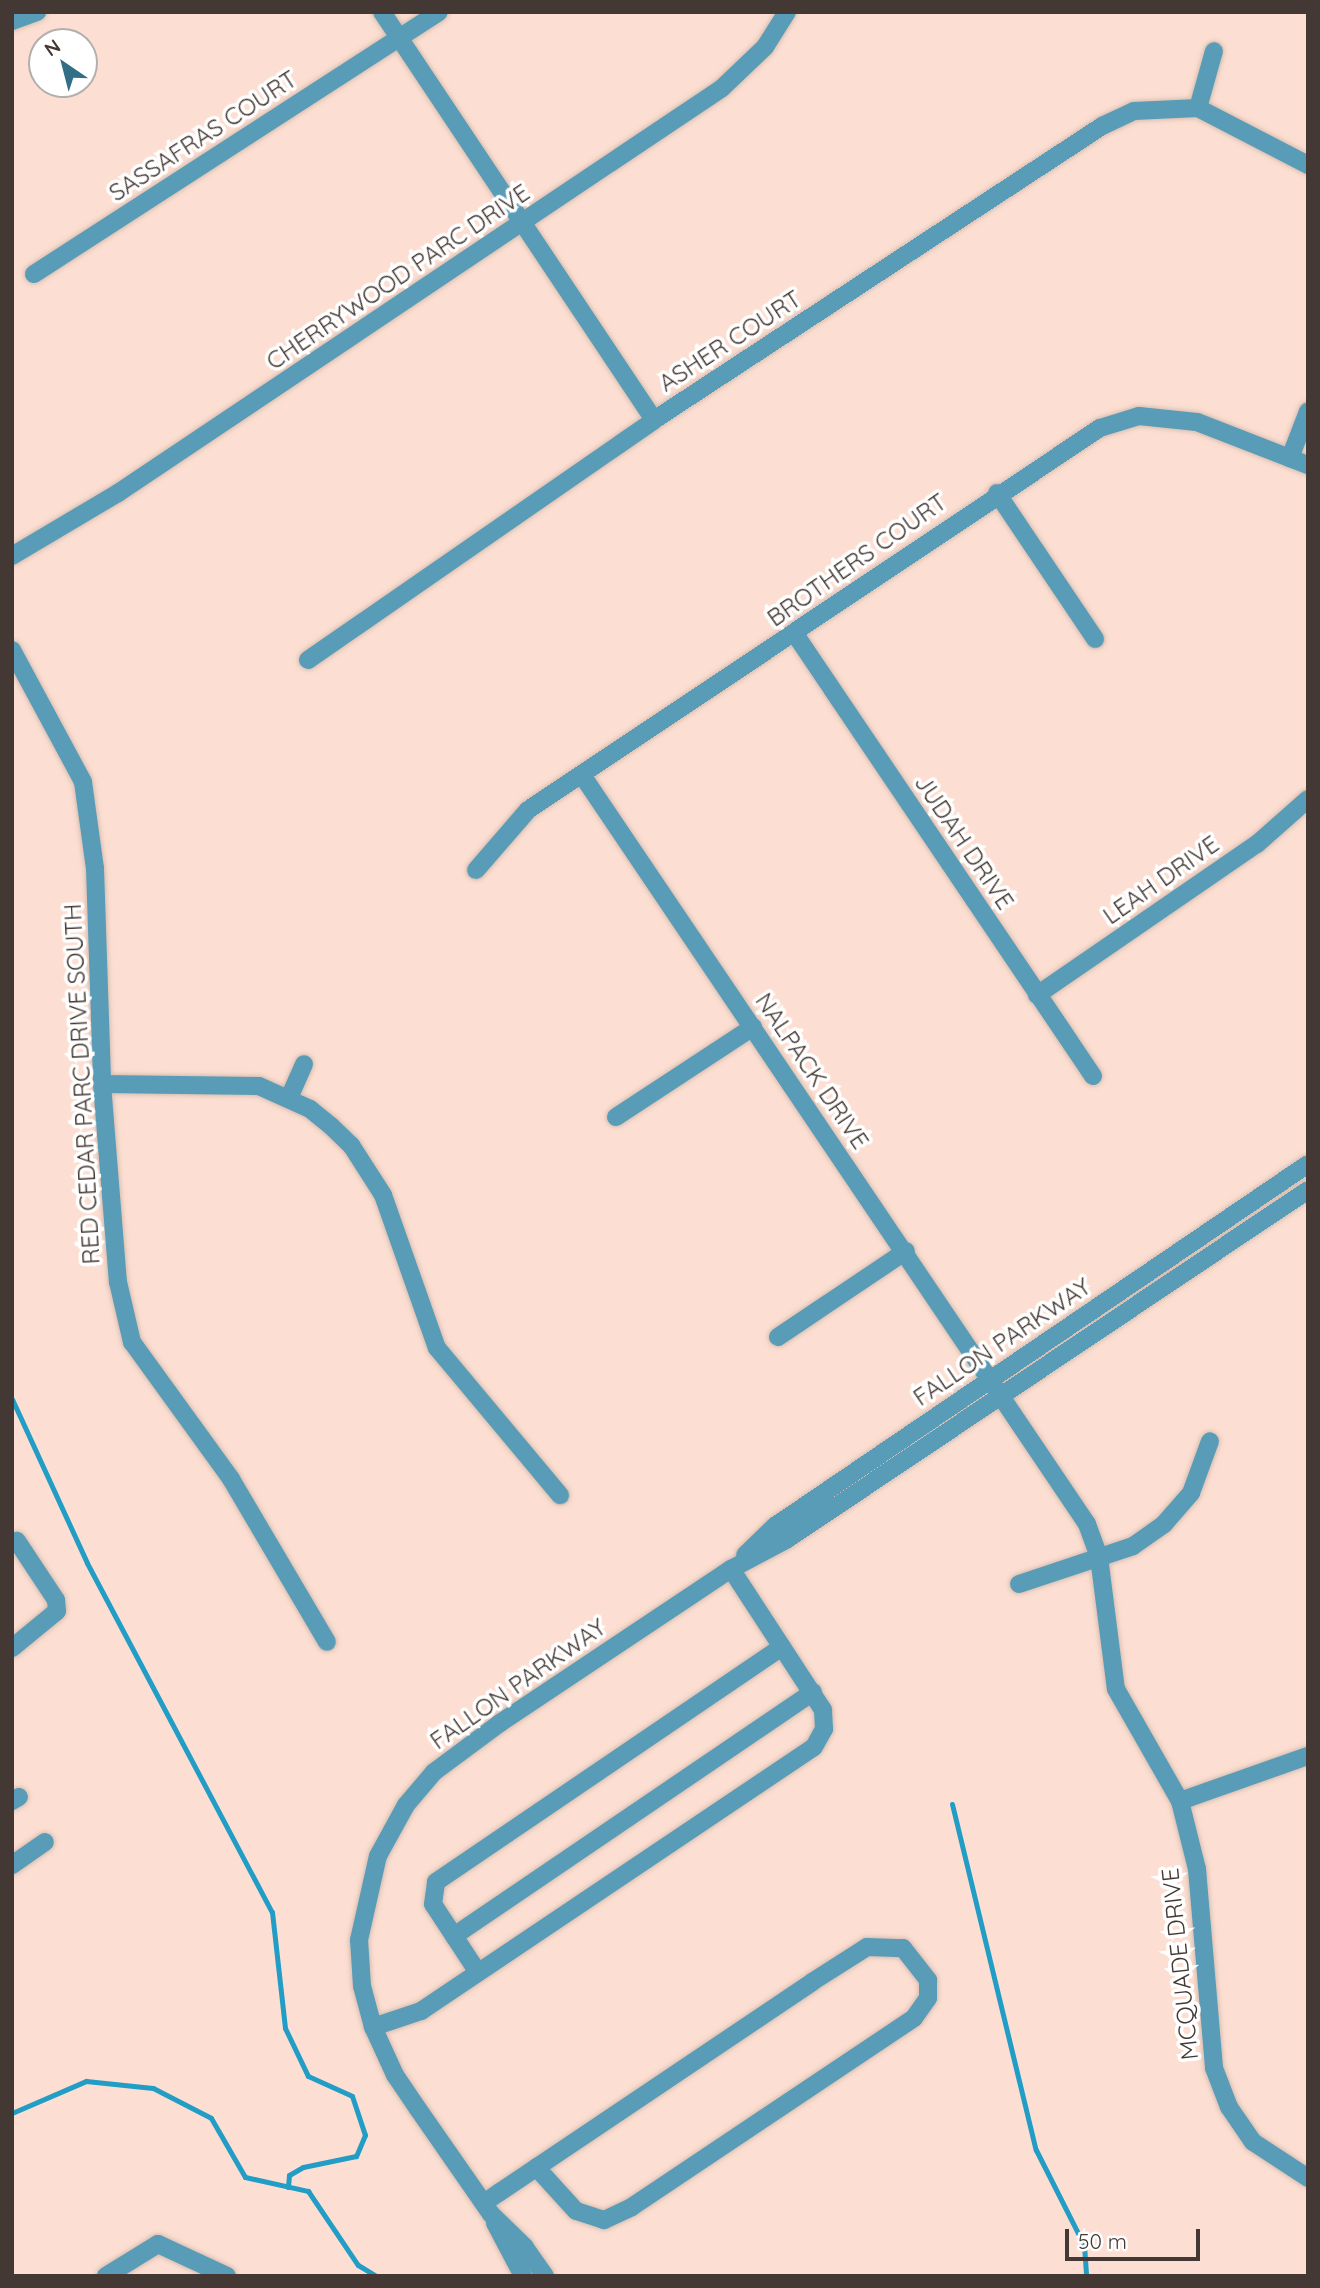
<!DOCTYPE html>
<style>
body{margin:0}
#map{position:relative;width:1320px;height:2288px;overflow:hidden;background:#fcdfd2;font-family:Quicksand,sans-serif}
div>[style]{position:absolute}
.stream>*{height:5px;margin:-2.5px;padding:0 2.5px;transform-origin:2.5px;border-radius:2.5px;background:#229dc6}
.roads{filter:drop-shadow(0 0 2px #d7beb2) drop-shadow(0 0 2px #d7beb2)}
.minor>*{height:18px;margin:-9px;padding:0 9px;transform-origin:9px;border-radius:9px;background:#599cb7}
span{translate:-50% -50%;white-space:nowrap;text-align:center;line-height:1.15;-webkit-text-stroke:7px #fff;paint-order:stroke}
.street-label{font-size:24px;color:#433833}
.frame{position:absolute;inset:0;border:14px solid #433833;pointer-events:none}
.north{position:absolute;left:28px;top:28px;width:70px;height:70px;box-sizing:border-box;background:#fff;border:2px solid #b4afad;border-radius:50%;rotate:325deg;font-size:19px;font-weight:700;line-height:28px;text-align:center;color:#433833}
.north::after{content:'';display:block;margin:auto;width:24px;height:32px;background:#326e85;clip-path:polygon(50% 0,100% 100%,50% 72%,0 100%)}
.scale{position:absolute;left:1065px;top:2229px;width:135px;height:32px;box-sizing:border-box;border:4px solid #433833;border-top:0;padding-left:9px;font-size:21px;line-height:24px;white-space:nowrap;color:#433833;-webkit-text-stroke:5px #fff;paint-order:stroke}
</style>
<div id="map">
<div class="stream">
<i style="left:12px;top:1399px;width:180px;rotate:65.4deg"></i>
<i style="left:87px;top:1563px;width:395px;rotate:62.1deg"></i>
<i style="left:272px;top:1912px;width:117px;rotate:83.6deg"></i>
<i style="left:285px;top:2028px;width:53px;rotate:64.4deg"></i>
<i style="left:308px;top:2076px;width:48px;rotate:24.4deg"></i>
<i style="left:352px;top:2096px;width:41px;rotate:71.6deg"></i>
<i style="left:365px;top:2135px;width:23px;rotate:113deg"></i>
<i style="left:356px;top:2156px;width:54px;rotate:168.3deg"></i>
<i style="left:303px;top:2167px;width:16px;rotate:150deg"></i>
<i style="left:289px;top:2175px;width:12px;rotate:95deg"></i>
<i style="left:952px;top:1804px;width:356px;rotate:76.4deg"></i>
<i style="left:1036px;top:2150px;width:106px;rotate:63.2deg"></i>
<i style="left:1084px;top:2245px;width:31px;rotate:86deg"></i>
<i style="left:12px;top:2113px;width:81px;rotate:-23.4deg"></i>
<i style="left:86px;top:2081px;width:67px;rotate:6deg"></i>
<i style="left:153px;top:2088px;width:65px;rotate:27.3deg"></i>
<i style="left:211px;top:2118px;width:68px;rotate:60deg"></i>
<i style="left:245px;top:2177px;width:65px;rotate:12.5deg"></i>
<i style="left:308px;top:2191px;width:89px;rotate:56deg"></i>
<i style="left:358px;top:2265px;width:21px;rotate:31deg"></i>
</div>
<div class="roads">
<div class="minor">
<i style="left:382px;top:12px;width:490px;rotate:56.3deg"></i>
<i style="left:12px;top:21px;width:27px;rotate:-20deg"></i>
<i style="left:1198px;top:108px;width:59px;rotate:-74.3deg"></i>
<i style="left:34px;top:274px;width:482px;rotate:-32.9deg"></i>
<i style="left:1290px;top:458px;width:50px;rotate:-69deg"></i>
<i style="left:997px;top:493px;width:176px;rotate:56.1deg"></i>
<i style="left:12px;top:556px;width:123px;rotate:-30.7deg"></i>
<i style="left:118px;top:493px;width:727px;rotate:-33.84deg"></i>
<i style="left:722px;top:88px;width:59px;rotate:-43.6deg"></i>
<i style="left:765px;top:47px;width:41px;rotate:-57.8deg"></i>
<i style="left:795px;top:634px;width:533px;rotate:56.01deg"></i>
<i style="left:12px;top:650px;width:150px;rotate:61.7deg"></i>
<i style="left:83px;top:782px;width:87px;rotate:82.1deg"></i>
<i style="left:95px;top:868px;width:216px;rotate:88.1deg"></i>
<i style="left:102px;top:1084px;width:199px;rotate:85.4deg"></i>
<i style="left:118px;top:1282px;width:62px;rotate:76.9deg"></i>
<i style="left:132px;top:1342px;width:169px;rotate:54.1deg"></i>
<i style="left:231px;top:1479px;width:189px;rotate:59.5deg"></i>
<i style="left:308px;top:660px;width:421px;rotate:-34.7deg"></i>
<i style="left:654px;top:420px;width:536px;rotate:-33.27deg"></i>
<i style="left:1102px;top:126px;width:35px;rotate:-25deg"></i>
<i style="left:1134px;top:111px;width:64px;rotate:-2.7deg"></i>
<i style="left:1198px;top:108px;width:124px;rotate:27.4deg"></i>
<i style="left:582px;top:775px;width:903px;rotate:56.01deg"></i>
<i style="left:1087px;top:1524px;width:35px;rotate:70deg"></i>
<i style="left:1099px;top:1557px;width:133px;rotate:82.7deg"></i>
<i style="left:1116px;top:1689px;width:129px;rotate:60.3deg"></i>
<i style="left:1180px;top:1801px;width:70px;rotate:76deg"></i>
<i style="left:1197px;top:1869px;width:200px;rotate:85.1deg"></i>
<i style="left:1214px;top:2068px;width:42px;rotate:69deg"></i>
<i style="left:1229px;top:2107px;width:42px;rotate:55.6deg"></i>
<i style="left:1253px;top:2142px;width:66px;rotate:33.2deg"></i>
<i style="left:476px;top:870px;width:79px;rotate:-49.1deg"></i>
<i style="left:528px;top:810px;width:688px;rotate:-33.74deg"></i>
<i style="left:1100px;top:428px;width:41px;rotate:-17.1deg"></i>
<i style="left:1139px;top:416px;width:58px;rotate:5.9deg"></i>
<i style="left:1197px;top:422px;width:119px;rotate:21.2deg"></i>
<i style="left:1037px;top:995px;width:267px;rotate:-34.5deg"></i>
<i style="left:1257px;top:844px;width:68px;rotate:-41.4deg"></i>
<i style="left:102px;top:1084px;width:157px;rotate:0.7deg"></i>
<i style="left:259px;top:1086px;width:56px;rotate:24.3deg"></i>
<i style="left:310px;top:1109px;width:27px;rotate:39deg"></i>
<i style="left:331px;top:1126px;width:28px;rotate:44deg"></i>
<i style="left:351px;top:1145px;width:59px;rotate:57.4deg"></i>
<i style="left:383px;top:1195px;width:162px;rotate:70.6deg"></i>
<i style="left:437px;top:1348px;width:192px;rotate:50.1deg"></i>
<i style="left:289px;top:1098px;width:37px;rotate:-66deg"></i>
<i style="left:616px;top:1117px;width:164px;rotate:-33.3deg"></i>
<i style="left:778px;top:1337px;width:154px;rotate:-33.9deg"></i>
<i style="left:745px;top:1555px;width:42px;rotate:-44deg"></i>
<i style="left:775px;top:1526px;width:644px;rotate:-34.18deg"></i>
<i style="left:1019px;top:1584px;width:120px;rotate:-18.4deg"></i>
<i style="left:1133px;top:1546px;width:38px;rotate:-35deg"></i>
<i style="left:1164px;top:1524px;width:41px;rotate:-48.9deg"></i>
<i style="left:1191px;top:1493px;width:55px;rotate:-69.9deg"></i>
<i style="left:12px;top:1648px;width:58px;rotate:-39.4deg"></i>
<i style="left:57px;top:1611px;width:11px;rotate:-95deg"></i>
<i style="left:56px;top:1600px;width:71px;rotate:-123.5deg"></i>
<i style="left:12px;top:1801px;width:8px;rotate:-30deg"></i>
<i style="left:1180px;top:1801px;width:136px;rotate:-19.4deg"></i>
<i style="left:12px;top:1865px;width:40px;rotate:-34.9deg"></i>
<i style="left:454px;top:1936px;width:434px;rotate:-34.2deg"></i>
<i style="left:477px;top:1971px;width:80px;rotate:-123.3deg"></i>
<i style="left:433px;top:1904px;width:22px;rotate:-82deg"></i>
<i style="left:436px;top:1882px;width:418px;rotate:-34.2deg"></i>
<i style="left:373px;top:2027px;width:51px;rotate:-18.4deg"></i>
<i style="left:421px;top:2011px;width:473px;rotate:-33.9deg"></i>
<i style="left:814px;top:1747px;width:21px;rotate:-61deg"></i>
<i style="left:824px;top:1729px;width:19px;rotate:-93deg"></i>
<i style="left:823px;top:1710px;width:168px;rotate:-123.1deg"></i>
<i style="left:484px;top:2203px;width:19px;rotate:-35deg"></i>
<i style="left:500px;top:2192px;width:376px;rotate:-33.9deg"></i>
<i style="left:812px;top:1982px;width:65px;rotate:-32.5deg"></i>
<i style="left:867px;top:1947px;width:36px;rotate:2deg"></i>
<i style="left:903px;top:1948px;width:41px;rotate:52deg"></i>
<i style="left:928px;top:1980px;width:18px;rotate:90deg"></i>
<i style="left:928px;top:1998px;width:24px;rotate:125deg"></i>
<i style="left:914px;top:2018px;width:339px;rotate:146.2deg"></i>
<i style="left:632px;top:2207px;width:31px;rotate:155deg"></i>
<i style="left:604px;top:2220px;width:29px;rotate:-162deg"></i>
<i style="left:576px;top:2211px;width:59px;rotate:-132.3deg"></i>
<i style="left:495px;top:2223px;width:60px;rotate:62.2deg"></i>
<i style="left:106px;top:2276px;width:61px;rotate:-31.6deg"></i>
<i style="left:158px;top:2244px;width:76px;rotate:24.9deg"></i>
<i style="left:545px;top:2276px;width:35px;rotate:-125deg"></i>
<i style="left:525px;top:2247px;width:47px;rotate:-135.9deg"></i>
<i style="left:491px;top:2214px;width:128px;rotate:-124.8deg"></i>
<i style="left:418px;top:2109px;width:41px;rotate:-124.1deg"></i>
<i style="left:395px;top:2075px;width:53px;rotate:-114.6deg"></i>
<i style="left:373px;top:2027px;width:42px;rotate:-105deg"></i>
<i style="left:362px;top:1986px;width:46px;rotate:-93.7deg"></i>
<i style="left:359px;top:1940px;width:86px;rotate:-77.3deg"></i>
<i style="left:378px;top:1856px;width:58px;rotate:-61.2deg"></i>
<i style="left:406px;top:1805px;width:43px;rotate:-49.7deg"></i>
<i style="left:434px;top:1772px;width:82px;rotate:-36.6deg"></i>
<i style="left:500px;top:1723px;width:278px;rotate:-33.7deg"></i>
<i style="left:731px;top:1569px;width:62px;rotate:-27.8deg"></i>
<i style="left:786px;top:1540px;width:628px;rotate:-33.84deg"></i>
</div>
</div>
<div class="street-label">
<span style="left:203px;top:136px;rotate:-33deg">SASSAFRAS COURT</span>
<span style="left:398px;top:277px;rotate:-34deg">CHERRYWOOD PARC DRIVE</span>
<span style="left:730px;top:341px;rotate:-33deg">ASHER COURT</span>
<span style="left:857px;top:560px;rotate:-35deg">BROTHERS COURT</span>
<span style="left:964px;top:842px;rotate:56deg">JUDAH DRIVE</span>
<span style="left:1161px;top:880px;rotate:-35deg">LEAH DRIVE</span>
<span style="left:812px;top:1071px;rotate:56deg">NALPACK DRIVE</span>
<span style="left:82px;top:1084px;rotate:-93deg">RED CEDAR PARC DRIVE SOUTH</span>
<span style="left:1002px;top:1342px;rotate:-34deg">FALLON PARKWAY</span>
<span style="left:518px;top:1684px;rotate:-35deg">FALLON PARKWAY</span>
<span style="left:1180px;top:1964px;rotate:-96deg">MCQUADE DRIVE</span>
</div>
<div class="frame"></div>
<div class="north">N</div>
<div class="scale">50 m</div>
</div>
